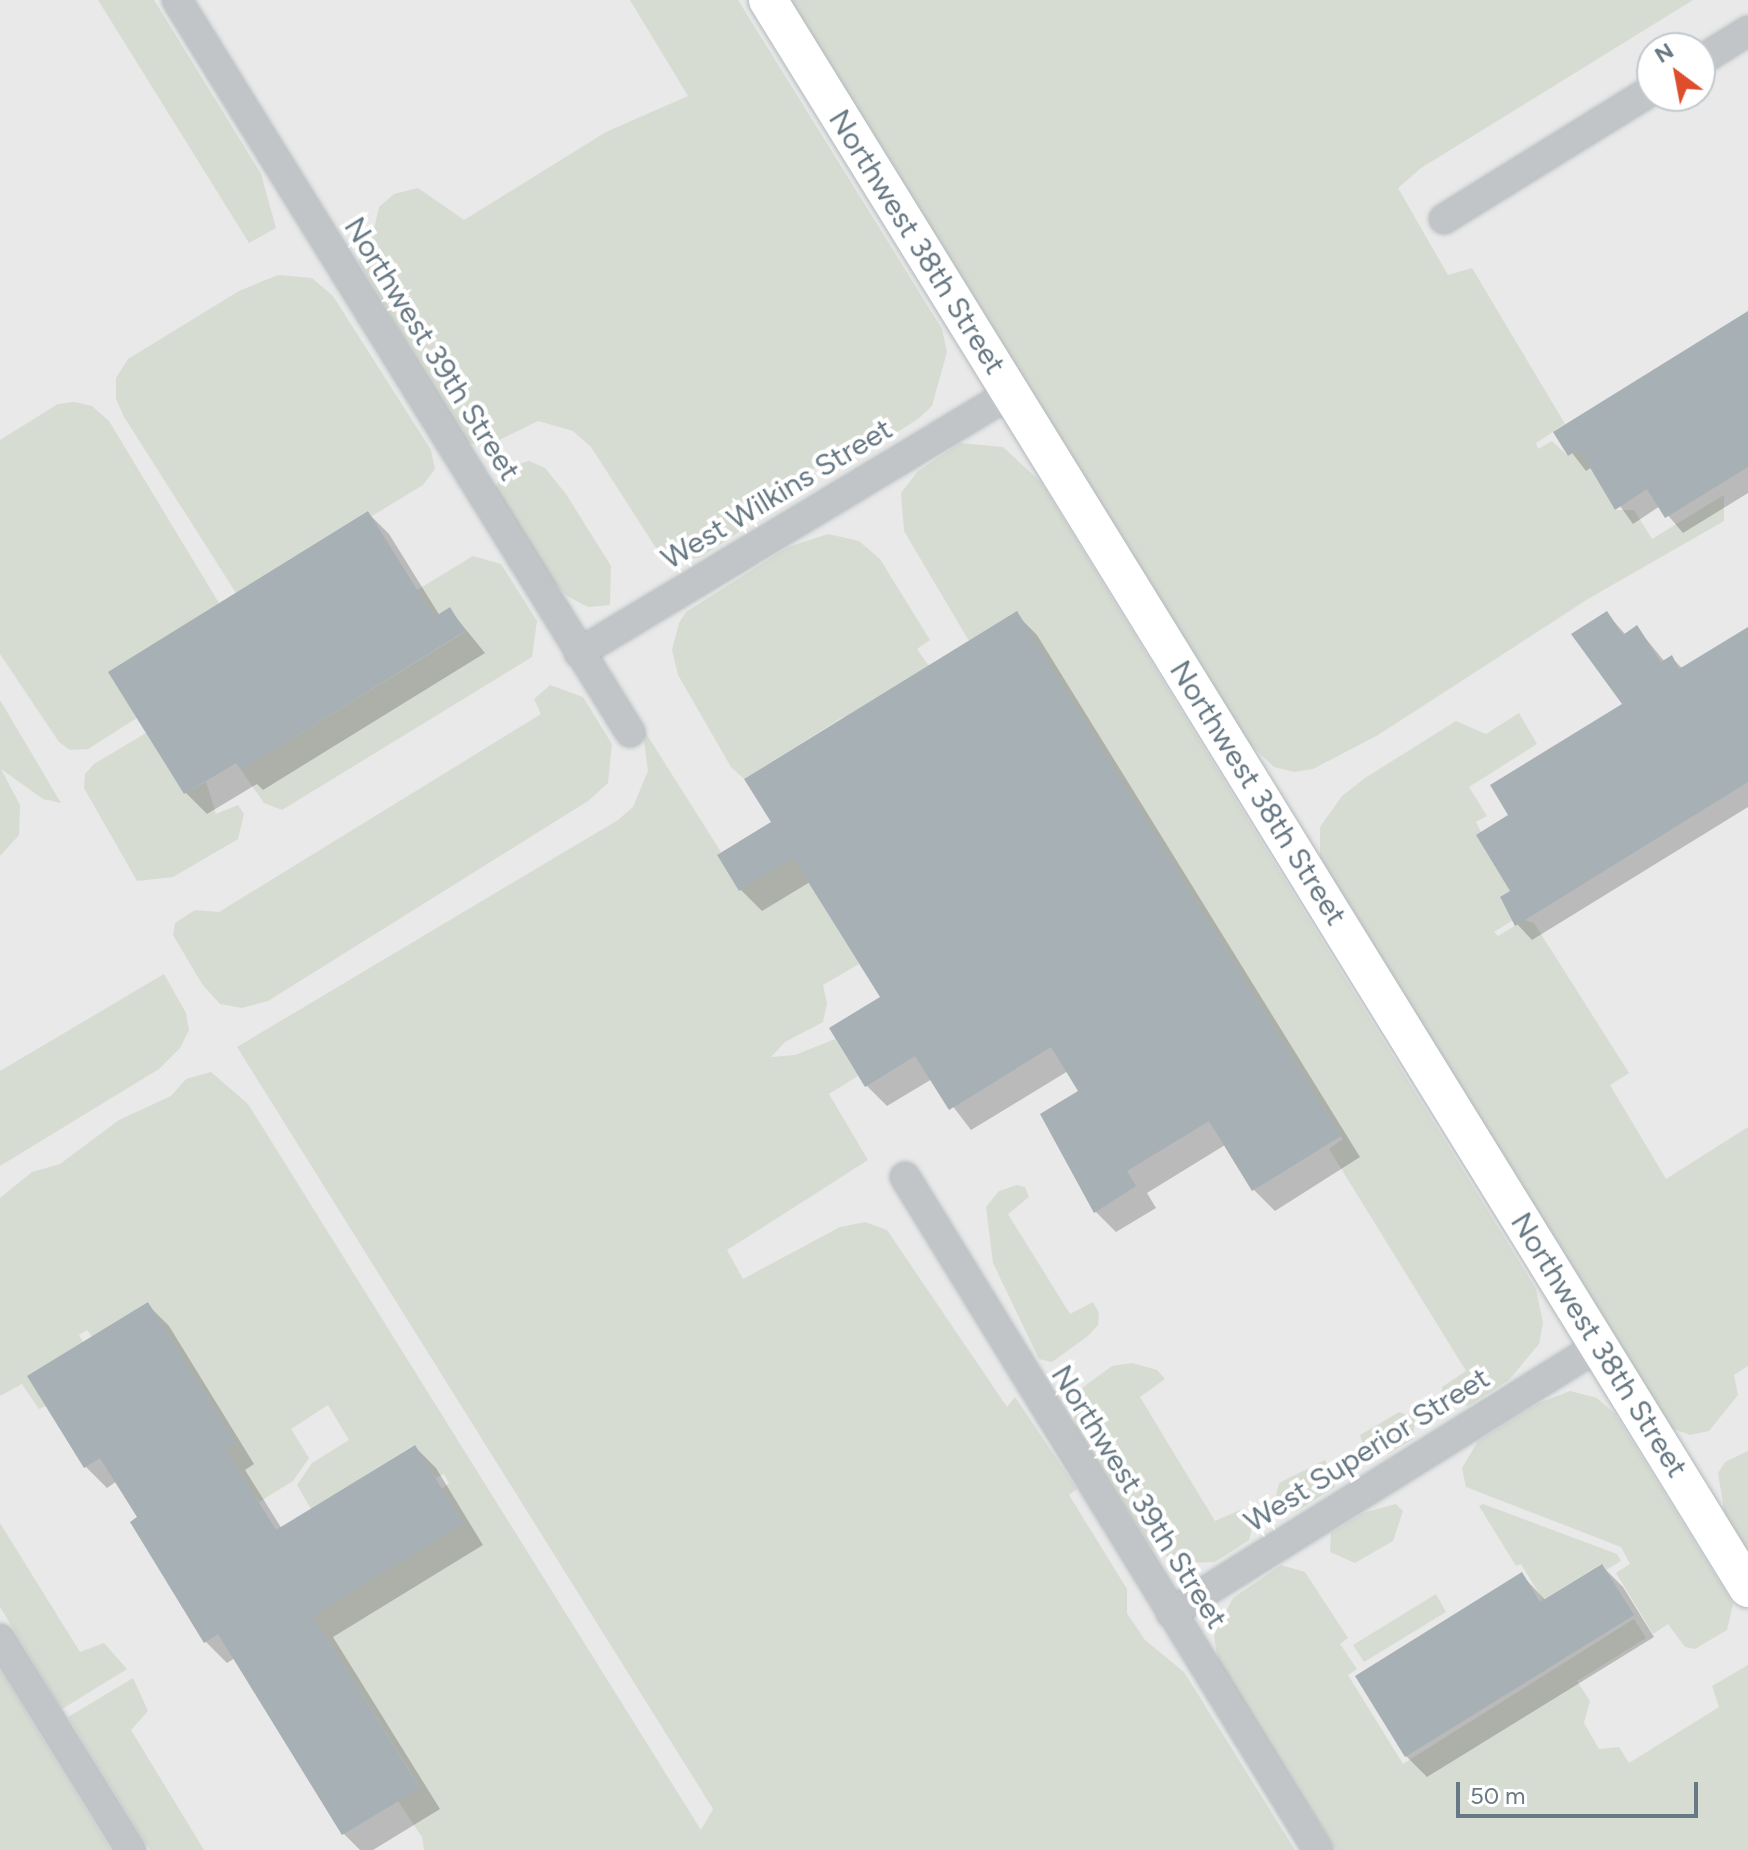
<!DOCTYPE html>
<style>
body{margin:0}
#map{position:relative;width:1748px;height:1850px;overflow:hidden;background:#f7f7f4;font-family:Figtree,sans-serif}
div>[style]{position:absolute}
.built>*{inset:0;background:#e8e9e8}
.green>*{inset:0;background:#d7dcd3}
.shadow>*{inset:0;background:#0003}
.building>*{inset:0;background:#a7b0b5}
.roads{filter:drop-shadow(0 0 2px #b3b9bd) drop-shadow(0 0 2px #b3b9bd)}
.street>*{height:28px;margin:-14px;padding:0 14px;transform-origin:14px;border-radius:14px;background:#c1c5c8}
.secondary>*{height:38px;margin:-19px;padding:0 19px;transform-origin:19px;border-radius:19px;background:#fff}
span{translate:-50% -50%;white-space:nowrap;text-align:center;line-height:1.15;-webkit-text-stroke:8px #fff;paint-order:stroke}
.street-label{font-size:30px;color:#677984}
.north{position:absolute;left:1636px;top:32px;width:80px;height:80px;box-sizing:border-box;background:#fff;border:2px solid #c2c9ce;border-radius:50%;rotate:328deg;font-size:22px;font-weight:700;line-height:32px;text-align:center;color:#677984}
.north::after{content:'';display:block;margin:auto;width:28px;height:36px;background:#de4e2d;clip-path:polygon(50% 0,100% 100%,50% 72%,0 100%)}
.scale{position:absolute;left:1456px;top:1782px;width:242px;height:36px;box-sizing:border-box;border:4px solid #677984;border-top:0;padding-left:10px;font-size:24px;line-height:28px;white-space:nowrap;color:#677984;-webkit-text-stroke:6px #fff;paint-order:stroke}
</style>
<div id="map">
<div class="built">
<i style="clip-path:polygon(evenodd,0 0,1748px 0,1748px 1850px,0 1850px,0 0,1652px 48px,1700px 48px,1700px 96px,1652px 96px,1652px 48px)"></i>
</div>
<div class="green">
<i style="clip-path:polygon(98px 0,154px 0,261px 174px,276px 228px,249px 243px)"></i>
<i style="clip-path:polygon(630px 0,738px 0,942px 329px,947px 352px,932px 406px,918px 419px,882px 442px,865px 435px,746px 513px,742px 530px,701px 557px,684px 561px,656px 548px,591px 447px,573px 431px,538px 421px,487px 446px,466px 443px,358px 261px,370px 247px,379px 207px,394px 194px,418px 188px,464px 220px,606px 132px,688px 96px)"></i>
<i style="clip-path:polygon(788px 0,1693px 0,1421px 168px,1398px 188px,1448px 275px,1472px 268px,1565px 424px,1536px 443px,1538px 449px,1552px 441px,1568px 456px,1579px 449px,1615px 510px,1634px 510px,1652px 539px,1724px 495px,1724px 521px,1588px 599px,1378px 735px,1313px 769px,1294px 772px,1274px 767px,1237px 732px)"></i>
<i style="clip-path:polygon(278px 275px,312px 278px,333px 296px,431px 450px,435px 469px,423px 485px,372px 516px,368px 511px,236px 593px,124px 417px,116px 399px,116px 378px,128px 359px,239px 291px)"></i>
<i style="clip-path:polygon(74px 402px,92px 406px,109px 421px,219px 603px,137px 718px,88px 749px,70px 750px,59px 742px,0 654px,0 440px,58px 404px)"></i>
<i style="clip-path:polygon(960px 443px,1003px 447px,1040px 481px,1536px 1289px,1543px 1323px,1539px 1344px,1509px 1380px,1469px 1406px,1450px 1404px,1443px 1397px,1442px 1387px,1466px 1371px,1329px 1149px,1343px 1139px,1017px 612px,969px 641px,904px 531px,901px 493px,918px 471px)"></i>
<i style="clip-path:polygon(529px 461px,545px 468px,566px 494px,611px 566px,610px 605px,588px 607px,567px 596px,549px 577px,495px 489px,505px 468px)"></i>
<i style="clip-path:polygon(828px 534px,859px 541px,880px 559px,930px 640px,917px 649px,929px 666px,847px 723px,843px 717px,744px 779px,731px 767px,678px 675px,672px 650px,679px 623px,686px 612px,788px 547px)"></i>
<i style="clip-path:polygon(473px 556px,501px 564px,537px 621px,532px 657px,282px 810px,264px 803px,241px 770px,465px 632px,450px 607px,434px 617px,417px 590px)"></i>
<i style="clip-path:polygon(550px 685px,583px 697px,612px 744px,608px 783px,588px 801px,268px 1001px,242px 1008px,220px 1004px,202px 984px,173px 935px,175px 923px,195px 910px,219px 912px,541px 714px,534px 699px)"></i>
<i style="clip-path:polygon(0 700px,61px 803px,43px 799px,1px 769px,20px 805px,19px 835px,0 856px)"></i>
<i style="clip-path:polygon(1519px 713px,1537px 744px,1469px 787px,1487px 816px,1476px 822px,1513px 894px,1500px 898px,1508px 912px,1521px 915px,1494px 932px,1498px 936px,1524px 920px,1534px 923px,1629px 1073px,1610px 1085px,1666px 1179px,1748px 1127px,1748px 1366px,1734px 1375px,1738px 1395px,1709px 1431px,1690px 1435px,1666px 1426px,1320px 858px,1320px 827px,1342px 796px,1365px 778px,1456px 721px,1486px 734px)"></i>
<i style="clip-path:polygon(635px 716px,721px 852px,717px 855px,739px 891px,793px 858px,859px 964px,823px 985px,827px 1003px,823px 1022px,785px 1042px,771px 1057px,795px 1055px,835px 1039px,858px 1076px,829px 1094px,868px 1160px,727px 1250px,743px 1279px,840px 1227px,865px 1222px,887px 1230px,1007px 1407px,1015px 1397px,1077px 1489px,1069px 1495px,1127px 1589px,1127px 1613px,1145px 1640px,1184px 1672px,1295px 1850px,424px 1850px,422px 1837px,398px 1801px,420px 1787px,313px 1616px,463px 1523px,442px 1489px,449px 1483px,444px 1474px,436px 1478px,414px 1445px,311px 1509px,297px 1485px,312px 1463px,349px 1440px,328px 1405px,291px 1429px,309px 1458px,293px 1481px,259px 1502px,225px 1448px,235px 1442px,148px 1302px,92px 1337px,87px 1330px,79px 1335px,83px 1342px,46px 1406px,39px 1409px,22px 1384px,0 1396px,0 1198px,32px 1172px,60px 1164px,119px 1120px,171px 1096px,186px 1079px,211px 1072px,248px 1104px,701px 1830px,713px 1809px,237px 1047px,618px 820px,633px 807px,648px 771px,643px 733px)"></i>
<i style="clip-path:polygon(146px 733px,184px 794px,206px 782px,216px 814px,238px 805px,244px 814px,238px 839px,173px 877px,137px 881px,84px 788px,85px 774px,94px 764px)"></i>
<i style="clip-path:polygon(164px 974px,186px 1013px,189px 1030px,180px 1048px,159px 1069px,0 1166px,0 1071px)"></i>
<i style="clip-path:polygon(1017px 1185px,1025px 1187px,1029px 1197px,1008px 1214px,1070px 1314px,1093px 1302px,1099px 1313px,1098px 1325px,1088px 1336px,1052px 1362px,1039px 1359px,993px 1263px,986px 1207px,999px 1191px)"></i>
<i style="clip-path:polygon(1132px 1363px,1157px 1370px,1165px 1379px,1140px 1397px,1215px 1521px,1240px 1510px,1253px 1524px,1249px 1540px,1215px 1562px,1180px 1563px,1152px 1548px,1077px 1432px,1073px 1409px,1082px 1388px,1112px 1366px)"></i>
<i style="clip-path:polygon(1570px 1391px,1597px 1398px,1615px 1414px,1733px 1604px,1727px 1630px,1695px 1649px,1685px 1647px,1668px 1624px,1653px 1634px,1616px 1573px,1630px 1564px,1621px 1547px,1466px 1487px,1462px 1468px,1478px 1441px,1539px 1403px)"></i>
<i style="clip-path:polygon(1399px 1412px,1415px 1418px,1413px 1439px,1388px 1454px,1367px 1456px,1360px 1435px)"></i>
<i style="clip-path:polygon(1748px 1451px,1748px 1554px,1725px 1516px,1718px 1473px,1725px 1462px)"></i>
<i style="clip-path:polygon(1325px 1460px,1335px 1487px,1297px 1511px,1287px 1511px,1276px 1495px,1279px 1483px)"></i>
<i style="clip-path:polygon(1396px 1504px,1403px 1511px,1393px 1541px,1355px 1563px,1330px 1552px,1331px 1533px,1363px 1513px)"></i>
<i style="clip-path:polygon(1483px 1504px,1617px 1554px,1621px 1561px,1606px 1570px,1601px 1564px,1543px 1600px,1521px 1564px,1516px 1566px,1479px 1506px)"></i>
<i style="clip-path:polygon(0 1523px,80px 1652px,104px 1643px,127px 1669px,62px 1709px,0 1607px)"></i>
<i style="clip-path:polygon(1281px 1565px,1305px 1572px,1348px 1638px,1340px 1644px,1357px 1669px,1348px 1675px,1403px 1764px,1634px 1619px,1646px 1638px,1577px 1681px,1590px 1701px,1584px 1723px,1599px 1749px,1619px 1747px,1629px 1763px,1719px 1707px,1712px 1686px,1748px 1665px,1748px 1850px,1336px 1850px,1219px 1663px,1216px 1649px,1214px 1635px,1233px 1598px)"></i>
<i style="clip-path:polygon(1436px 1594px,1446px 1612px,1364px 1662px,1353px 1645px)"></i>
<i style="clip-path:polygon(0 1670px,111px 1850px,0 1850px)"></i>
<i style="clip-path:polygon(133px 1678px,148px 1711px,131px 1730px,204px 1850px,150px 1850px,68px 1717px)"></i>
</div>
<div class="shadow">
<i style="clip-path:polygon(1748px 314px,1748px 493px,1683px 533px,1660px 506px,1633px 524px,1592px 467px,1586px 471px,1556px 432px)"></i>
<i style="clip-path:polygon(368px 513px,389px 534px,440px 616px,450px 610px,485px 653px,263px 790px,257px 784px,207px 814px,186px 793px,111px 673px)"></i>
<i style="clip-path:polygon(1016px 614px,1037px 635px,1360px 1157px,1275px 1211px,1254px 1190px,1225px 1145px,1147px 1193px,1156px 1208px,1116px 1232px,1095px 1211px,1080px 1092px,1068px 1071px,971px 1130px,932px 1079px,887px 1106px,866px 1085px,882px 998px,810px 882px,762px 911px,741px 890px,720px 855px,773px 822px)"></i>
<i style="clip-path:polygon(1607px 614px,1626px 635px,1637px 628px,1665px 662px,1672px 658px,1683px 669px,1748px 629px,1748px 807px,1532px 940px,1517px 924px,1511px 816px,1625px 705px)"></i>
<i style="clip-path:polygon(148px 1305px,169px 1326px,254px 1464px,245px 1470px,282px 1529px,415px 1447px,436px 1468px,483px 1545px,333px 1637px,440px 1809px,373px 1850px,360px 1850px,344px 1834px,235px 1658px,227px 1663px,206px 1642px,132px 1522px,140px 1518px,117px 1481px,107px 1488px,86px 1467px)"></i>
<i style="clip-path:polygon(1602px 1566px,1623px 1587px,1654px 1637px,1427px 1777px,1406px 1756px,1522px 1575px,1546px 1601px)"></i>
</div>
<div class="building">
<i style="clip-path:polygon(1748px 311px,1748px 467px,1665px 518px,1647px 489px,1615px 510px,1579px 449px,1568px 456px,1553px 432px)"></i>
<i style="clip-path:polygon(368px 511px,434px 617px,450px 607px,465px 631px,241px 770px,236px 763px,184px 794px,108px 672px)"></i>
<i style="clip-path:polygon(1017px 611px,1341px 1136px,1252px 1191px,1209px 1121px,1127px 1171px,1136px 1186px,1094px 1213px,1040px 1114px,1078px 1091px,1051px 1047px,949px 1110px,915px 1056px,865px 1087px,829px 1028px,880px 997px,793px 858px,739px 891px,717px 855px,771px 822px,744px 779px)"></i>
<i style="clip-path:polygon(1607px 611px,1623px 635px,1637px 625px,1661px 662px,1672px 655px,1679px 669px,1748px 627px,1748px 782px,1515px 926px,1500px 897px,1510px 891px,1476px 835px,1508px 815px,1490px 785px,1622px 704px,1571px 634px)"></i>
<i style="clip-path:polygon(148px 1302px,235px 1442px,225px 1448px,276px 1530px,415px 1445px,463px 1523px,313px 1616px,420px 1788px,342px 1835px,218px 1634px,204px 1643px,130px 1522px,137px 1517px,100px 1458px,84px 1468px,27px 1376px)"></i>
<i style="clip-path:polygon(1602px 1564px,1634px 1615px,1405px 1757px,1355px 1676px,1522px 1572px,1540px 1602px)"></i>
</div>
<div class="roads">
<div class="street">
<i style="left:177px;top:0;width:861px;rotate:58.25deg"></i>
<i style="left:1700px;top:61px;width:57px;rotate:-32deg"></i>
<i style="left:1444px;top:219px;width:245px;rotate:-31.8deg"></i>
<i style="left:579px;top:653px;width:504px;rotate:-31.04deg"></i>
<i style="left:905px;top:1177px;width:790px;rotate:58.46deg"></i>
<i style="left:1171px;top:1613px;width:506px;rotate:-31.99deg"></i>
<i style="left:0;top:1639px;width:248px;rotate:58.2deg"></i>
</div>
<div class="secondary">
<i style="left:768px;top:0;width:1866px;rotate:58.32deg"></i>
</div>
</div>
<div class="street-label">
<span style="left:917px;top:242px;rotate:58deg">Northwest 38th Street</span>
<span style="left:432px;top:349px;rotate:58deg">Northwest 39th Street</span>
<span style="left:777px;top:494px;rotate:-31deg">West Wilkins Street</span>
<span style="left:1258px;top:793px;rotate:58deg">Northwest 38th Street</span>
<span style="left:1599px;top:1345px;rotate:58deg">Northwest 38th Street</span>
<span style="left:1367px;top:1450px;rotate:-32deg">West Superior Street</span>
<span style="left:1139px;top:1497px;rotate:58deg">Northwest 39th Street</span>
</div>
<div class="north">N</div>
<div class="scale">50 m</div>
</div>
